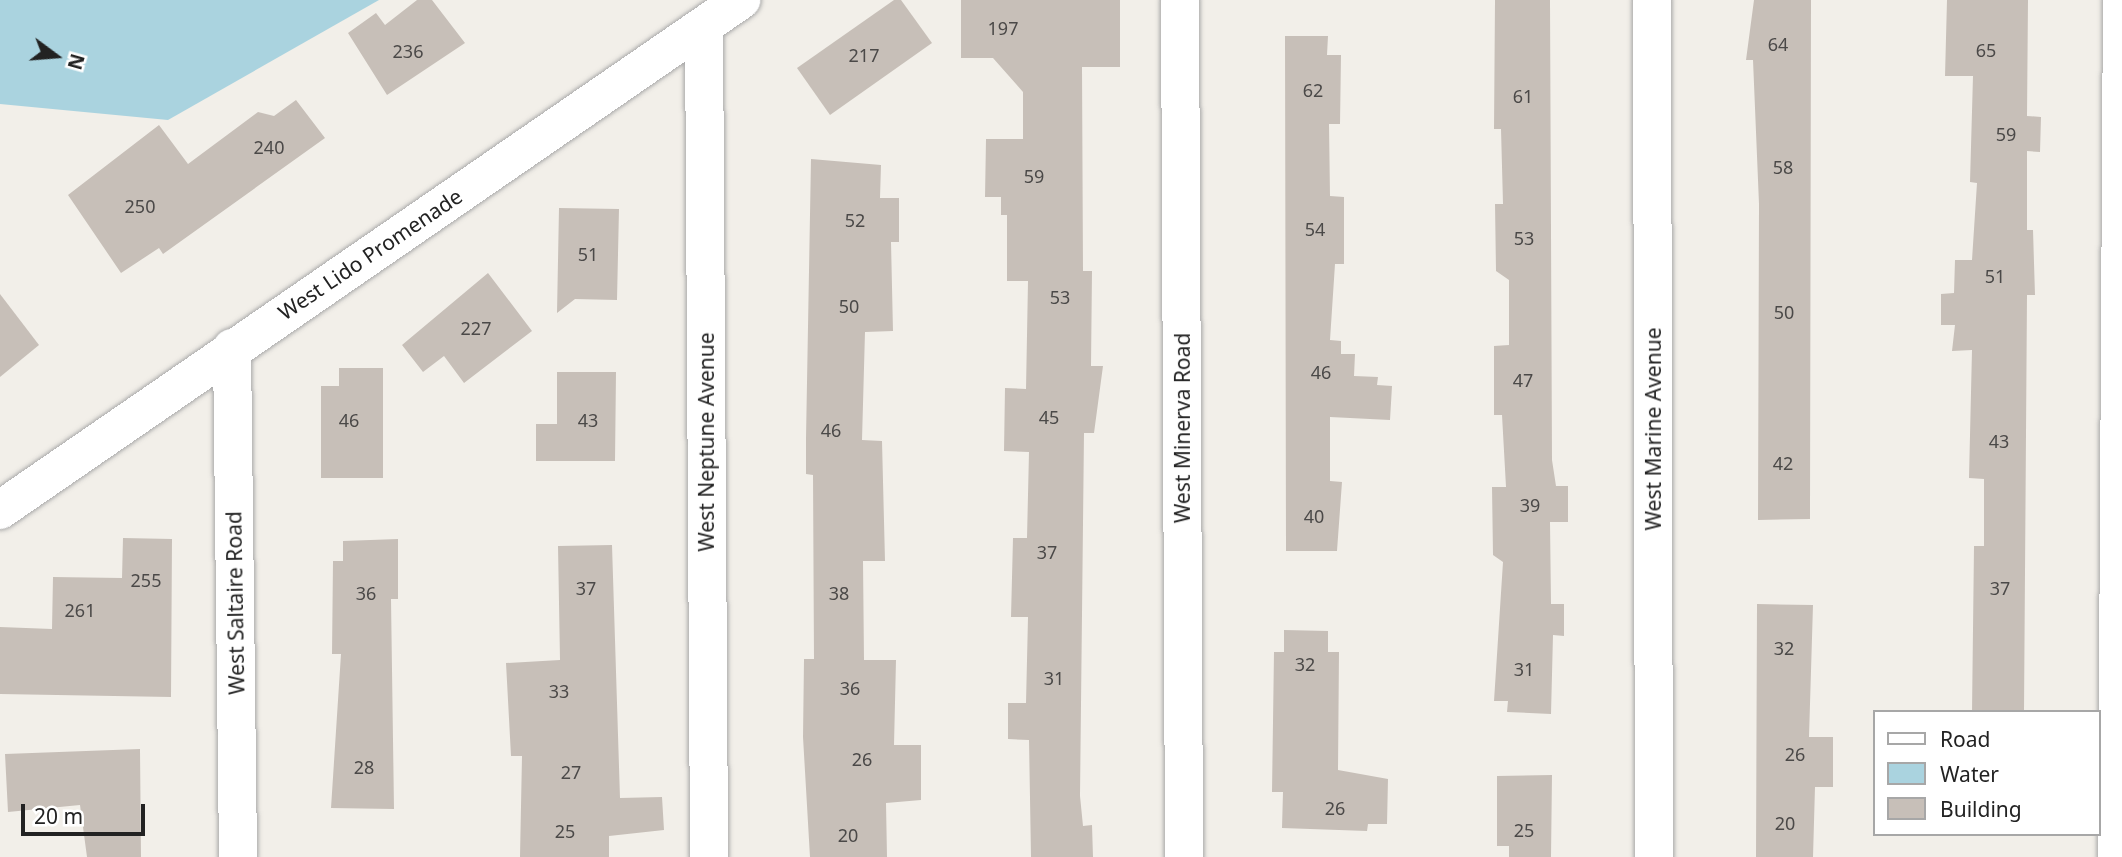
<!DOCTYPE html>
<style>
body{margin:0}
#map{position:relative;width:2122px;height:857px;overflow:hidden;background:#f2efe9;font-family:"Noto Sans",sans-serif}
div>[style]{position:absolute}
.water>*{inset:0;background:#aad3df}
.building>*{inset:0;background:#c7bfb8}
.roads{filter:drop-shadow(0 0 2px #a9a9a9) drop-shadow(0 0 2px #a9a9a9)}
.street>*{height:38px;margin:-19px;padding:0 19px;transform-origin:19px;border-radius:19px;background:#fff}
span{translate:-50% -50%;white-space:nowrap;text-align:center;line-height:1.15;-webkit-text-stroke:5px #fff;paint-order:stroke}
.number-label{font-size:18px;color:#4b4948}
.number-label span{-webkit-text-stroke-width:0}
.street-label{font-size:21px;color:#222}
.legend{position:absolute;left:1873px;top:710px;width:228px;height:126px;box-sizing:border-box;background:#fff;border:2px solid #a7a7a7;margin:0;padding:9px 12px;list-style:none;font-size:21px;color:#222}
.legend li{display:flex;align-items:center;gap:14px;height:35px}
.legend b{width:35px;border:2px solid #a7a7a7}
.north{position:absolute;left:21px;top:21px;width:70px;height:70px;-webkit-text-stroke:5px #fff;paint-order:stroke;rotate:106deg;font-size:19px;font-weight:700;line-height:28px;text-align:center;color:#222}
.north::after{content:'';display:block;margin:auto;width:24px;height:32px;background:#222;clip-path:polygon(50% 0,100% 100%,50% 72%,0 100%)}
.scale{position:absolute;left:21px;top:804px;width:124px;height:32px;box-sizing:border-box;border:4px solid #222;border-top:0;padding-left:9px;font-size:21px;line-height:24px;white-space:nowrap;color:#222;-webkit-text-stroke:5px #fff;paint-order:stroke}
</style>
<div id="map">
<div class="water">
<i style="clip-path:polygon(0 0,379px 0,168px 120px,0 104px)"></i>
</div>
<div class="building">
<i style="clip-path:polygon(417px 0,432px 0,465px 43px,387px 95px,348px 33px,376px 13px,385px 25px)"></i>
<i style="clip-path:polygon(894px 0,901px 0,932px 43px,830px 115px,797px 68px)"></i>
<i style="clip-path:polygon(961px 0,1120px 0,1120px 67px,1082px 67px,1083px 271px,1092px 271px,1091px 366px,1103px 366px,1094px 433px,1084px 433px,1080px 796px,1083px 826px,1092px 825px,1093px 857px,1031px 857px,1029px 740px,1008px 739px,1008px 703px,1026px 703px,1028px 617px,1011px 617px,1013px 538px,1027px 538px,1029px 452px,1004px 451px,1005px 388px,1026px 389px,1028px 281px,1007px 281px,1007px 215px,1001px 215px,1001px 197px,985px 197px,986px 139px,1023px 139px,1023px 92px,993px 58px,961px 58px)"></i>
<i style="clip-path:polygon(1495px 0,1550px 0,1552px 460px,1556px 486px,1568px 486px,1568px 522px,1550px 522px,1551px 604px,1564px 604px,1564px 636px,1553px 635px,1551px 714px,1507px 712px,1508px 701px,1494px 701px,1503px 562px,1493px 555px,1492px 487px,1506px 487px,1502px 415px,1494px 415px,1494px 346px,1509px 345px,1509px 280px,1496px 271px,1495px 204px,1503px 204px,1501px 129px,1494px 129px)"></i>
<i style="clip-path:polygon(1754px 0,1811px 0,1810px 519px,1758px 520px,1759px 204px,1753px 60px,1746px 60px)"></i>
<i style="clip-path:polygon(1947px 0,2028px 0,2027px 116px,2041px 117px,2040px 152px,2027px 151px,2027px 230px,2033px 230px,2035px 295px,2027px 295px,2024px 712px,1972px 712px,1974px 546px,1984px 546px,1984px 479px,1969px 478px,1972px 350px,1952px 351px,1955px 325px,1941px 325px,1941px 294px,1954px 293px,1955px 260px,1972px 260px,1977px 183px,1970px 182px,1973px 76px,1945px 76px)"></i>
<i style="clip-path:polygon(1285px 36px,1328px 36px,1327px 55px,1341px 55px,1340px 124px,1329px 124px,1330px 196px,1344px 197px,1344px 264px,1335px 264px,1330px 340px,1341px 341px,1341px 354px,1355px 354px,1354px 376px,1378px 377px,1377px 385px,1392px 386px,1390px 420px,1330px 417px,1330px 481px,1342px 482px,1337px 551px,1286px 551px)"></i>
<i style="clip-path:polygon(296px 100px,325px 138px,163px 254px,159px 248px,121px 273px,68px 195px,159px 125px,188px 164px,258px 112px,274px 116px)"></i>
<i style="clip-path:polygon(811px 159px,881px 165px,880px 198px,899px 198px,899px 242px,891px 242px,893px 331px,865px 332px,862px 440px,882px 441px,885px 561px,863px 561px,864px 660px,896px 660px,894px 745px,921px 745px,921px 800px,886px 803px,887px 857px,810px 857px,803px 737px,804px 659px,814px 659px,813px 475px,806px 474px,806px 438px)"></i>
<i style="clip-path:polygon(559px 208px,619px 209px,617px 300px,575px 299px,557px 313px)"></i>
<i style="clip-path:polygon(488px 273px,532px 331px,464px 383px,444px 356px,423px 372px,402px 345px)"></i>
<i style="clip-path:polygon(0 294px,39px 345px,0 377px)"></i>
<i style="clip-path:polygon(339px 368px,383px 368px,383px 478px,321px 478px,321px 386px,339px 386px)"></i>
<i style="clip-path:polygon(557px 372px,616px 372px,615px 461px,536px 461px,536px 424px,557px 424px)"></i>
<i style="clip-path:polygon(123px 538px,172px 539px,171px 697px,0 694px,0 627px,52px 629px,53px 577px,122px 578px)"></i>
<i style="clip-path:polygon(398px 539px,398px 599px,391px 599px,394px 809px,331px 808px,341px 654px,332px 654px,333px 561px,343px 561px,343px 541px)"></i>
<i style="clip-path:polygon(612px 545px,620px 798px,662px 797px,664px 830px,609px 836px,609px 857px,520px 857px,522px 756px,511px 756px,506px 663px,560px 660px,558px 546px)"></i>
<i style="clip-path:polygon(1757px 604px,1813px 605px,1809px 737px,1833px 737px,1833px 787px,1815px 787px,1813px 857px,1756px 857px)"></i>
<i style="clip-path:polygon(1284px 630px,1328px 631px,1328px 652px,1339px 652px,1338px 770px,1388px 779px,1387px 824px,1368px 824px,1367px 831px,1282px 828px,1283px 792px,1272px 792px,1274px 652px,1284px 652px)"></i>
<i style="clip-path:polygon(140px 749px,141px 857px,87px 857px,80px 805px,8px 812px,5px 754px)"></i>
<i style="clip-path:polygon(1552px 775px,1551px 857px,1509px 857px,1509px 846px,1497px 846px,1497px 776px)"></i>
</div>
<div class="roads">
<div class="street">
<i style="left:1180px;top:0;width:857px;rotate:89.73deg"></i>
<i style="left:1652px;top:0;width:857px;rotate:89.87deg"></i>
<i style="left:704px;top:27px;width:830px;rotate:89.65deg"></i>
<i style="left:232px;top:348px;width:509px;rotate:89.32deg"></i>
<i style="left:0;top:510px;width:900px;rotate:-34.54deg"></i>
<i style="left:2117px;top:857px;width:857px;rotate:-89.67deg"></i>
</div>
</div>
<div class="number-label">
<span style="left:1003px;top:28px">197</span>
<span style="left:1778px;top:44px">64</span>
<span style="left:1986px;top:50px">65</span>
<span style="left:408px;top:51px">236</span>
<span style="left:864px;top:55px">217</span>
<span style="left:1313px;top:90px">62</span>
<span style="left:1523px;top:96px">61</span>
<span style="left:2006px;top:134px">59</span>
<span style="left:269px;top:147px">240</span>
<span style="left:1783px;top:167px">58</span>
<span style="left:1034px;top:176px">59</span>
<span style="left:140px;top:206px">250</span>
<span style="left:855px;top:220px">52</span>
<span style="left:1315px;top:229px">54</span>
<span style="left:1524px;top:238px">53</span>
<span style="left:588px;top:254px">51</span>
<span style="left:1995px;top:276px">51</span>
<span style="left:1060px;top:297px">53</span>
<span style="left:849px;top:306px">50</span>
<span style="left:1784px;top:312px">50</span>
<span style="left:476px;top:328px">227</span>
<span style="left:1321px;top:372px">46</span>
<span style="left:1523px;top:380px">47</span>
<span style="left:1049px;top:417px">45</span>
<span style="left:349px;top:420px">46</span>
<span style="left:588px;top:420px">43</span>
<span style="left:831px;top:430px">46</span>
<span style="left:1999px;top:441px">43</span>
<span style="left:1783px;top:463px">42</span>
<span style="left:1530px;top:505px">39</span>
<span style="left:1314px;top:516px">40</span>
<span style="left:1047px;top:552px">37</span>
<span style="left:146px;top:580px">255</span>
<span style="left:586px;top:588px">37</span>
<span style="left:2000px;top:588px">37</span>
<span style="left:366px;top:593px">36</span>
<span style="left:839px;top:593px">38</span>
<span style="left:80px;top:610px">261</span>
<span style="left:1784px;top:648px">32</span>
<span style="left:1305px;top:664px">32</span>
<span style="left:1524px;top:669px">31</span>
<span style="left:1054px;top:678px">31</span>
<span style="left:850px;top:688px">36</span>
<span style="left:559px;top:691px">33</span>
<span style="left:1795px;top:754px">26</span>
<span style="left:862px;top:759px">26</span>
<span style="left:364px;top:767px">28</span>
<span style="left:571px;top:772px">27</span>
<span style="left:1335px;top:808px">26</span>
<span style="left:1785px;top:823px">20</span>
<span style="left:1524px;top:830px">25</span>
<span style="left:565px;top:831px">25</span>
<span style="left:848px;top:835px">20</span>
</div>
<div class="street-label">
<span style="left:370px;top:254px;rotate:-34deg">West Lido Promenade</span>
<span style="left:1182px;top:428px;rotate:-90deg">West Minerva Road</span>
<span style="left:1653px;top:429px;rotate:-90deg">West Marine Avenue</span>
<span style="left:706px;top:442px;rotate:-90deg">West Neptune Avenue</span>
<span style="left:235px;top:603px;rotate:-91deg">West Saltaire Road</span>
</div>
<ul class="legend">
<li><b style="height:9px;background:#fff"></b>Road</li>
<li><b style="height:19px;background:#aad3df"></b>Water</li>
<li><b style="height:19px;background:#c7bfb8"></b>Building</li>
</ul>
<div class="north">N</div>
<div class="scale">20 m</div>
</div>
